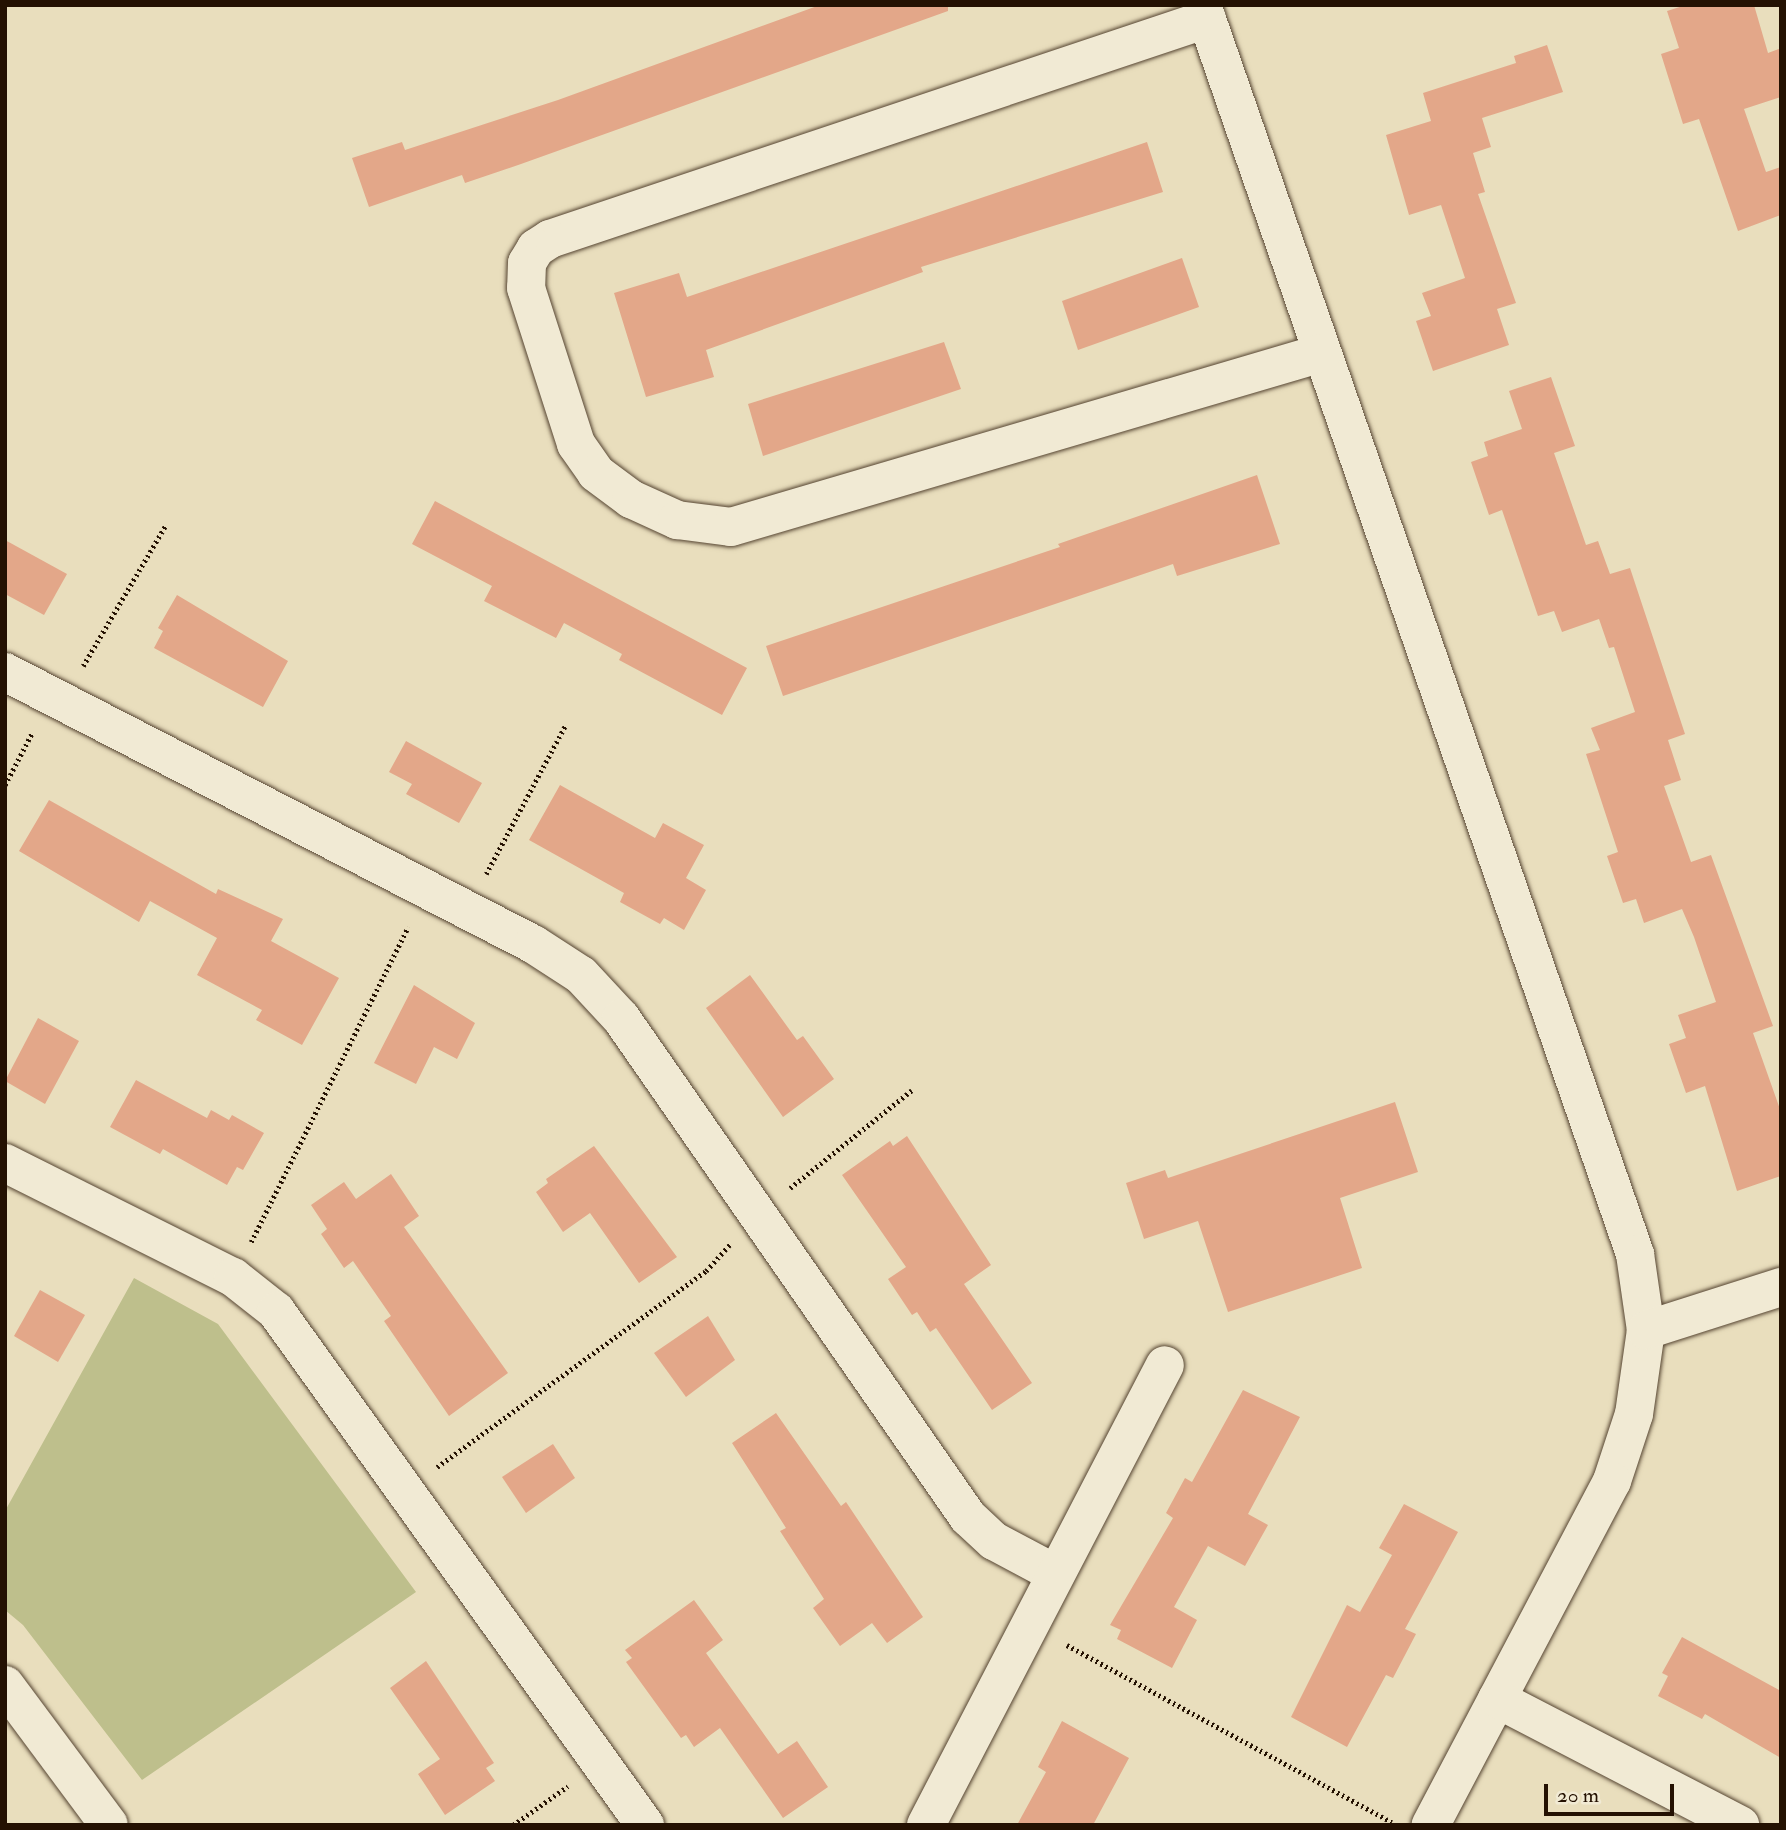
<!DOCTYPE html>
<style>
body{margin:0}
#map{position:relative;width:1786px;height:1830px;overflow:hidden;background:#e9debd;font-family:"IM FELL Double Pica",serif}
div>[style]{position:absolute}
.green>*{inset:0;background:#bebf8c}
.building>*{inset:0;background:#e3a789}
.path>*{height:4.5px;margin-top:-2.25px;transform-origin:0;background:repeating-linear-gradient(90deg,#241102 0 2px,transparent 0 5.5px)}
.roads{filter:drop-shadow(0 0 2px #554431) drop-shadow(0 0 2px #554431)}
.street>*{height:38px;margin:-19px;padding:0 19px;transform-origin:19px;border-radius:19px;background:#f1ead4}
span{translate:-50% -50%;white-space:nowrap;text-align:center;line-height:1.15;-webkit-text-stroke:7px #f1ead4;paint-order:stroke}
.frame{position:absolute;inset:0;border:7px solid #241102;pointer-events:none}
.scale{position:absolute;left:1544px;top:1784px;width:130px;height:32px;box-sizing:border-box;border:4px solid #241102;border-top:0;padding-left:9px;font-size:21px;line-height:24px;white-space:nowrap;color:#241102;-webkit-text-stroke:5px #f1ead4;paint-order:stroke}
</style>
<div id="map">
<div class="green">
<i style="clip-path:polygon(134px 1278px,218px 1324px,416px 1592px,142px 1780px,23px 1625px,5px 1610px,5px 1511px)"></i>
</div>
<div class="building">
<i style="clip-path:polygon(820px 5px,948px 5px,948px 11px,521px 164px,465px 183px,462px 175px,369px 207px,352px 158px,402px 142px,405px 150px,558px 100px)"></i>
<i style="clip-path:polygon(1686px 5px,1754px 5px,1768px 53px,1781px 48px,1781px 97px,1744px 109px,1766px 172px,1781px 167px,1781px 215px,1738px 231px,1699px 119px,1683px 124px,1661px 54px,1679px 48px,1667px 11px)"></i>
<i style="clip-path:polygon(1547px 45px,1563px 92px,1482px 118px,1491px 147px,1473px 153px,1485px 192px,1478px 194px,1516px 303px,1497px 309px,1509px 345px,1433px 371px,1416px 321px,1431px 316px,1422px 293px,1465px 278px,1441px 205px,1409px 215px,1386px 135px,1431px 121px,1423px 93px,1516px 63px,1514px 56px)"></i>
<i style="clip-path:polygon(1147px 142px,1163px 192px,921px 267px,923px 272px,706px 350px,714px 377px,646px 397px,614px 293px,679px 273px,687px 297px)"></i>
<i style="clip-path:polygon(1182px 258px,1199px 307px,1078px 350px,1062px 301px)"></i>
<i style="clip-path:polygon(944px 342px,961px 389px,763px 456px,748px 404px)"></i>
<i style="clip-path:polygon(1551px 377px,1575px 446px,1554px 453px,1586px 545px,1598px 541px,1610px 574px,1630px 568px,1685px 734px,1668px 740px,1681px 780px,1664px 786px,1691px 862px,1711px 855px,1773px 1026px,1753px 1033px,1781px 1112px,1781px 1176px,1737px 1191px,1705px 1086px,1686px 1093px,1669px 1044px,1686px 1038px,1678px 1015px,1716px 1002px,1694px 937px,1682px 909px,1644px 923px,1636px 899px,1623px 903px,1607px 856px,1618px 852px,1586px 754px,1600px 750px,1591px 728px,1635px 712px,1614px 647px,1609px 648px,1599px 619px,1562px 632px,1554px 611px,1538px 616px,1502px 510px,1489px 515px,1471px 462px,1488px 456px,1484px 442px,1522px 429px,1509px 391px)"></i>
<i style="clip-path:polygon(1257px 475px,1280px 544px,1177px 576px,1173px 564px,783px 696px,766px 646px,1060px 547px,1058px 544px)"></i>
<i style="clip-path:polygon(435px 501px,747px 668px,722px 715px,619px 660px,622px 654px,564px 623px,556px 638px,484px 601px,492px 586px,412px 544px)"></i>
<i style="clip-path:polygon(5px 540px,67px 574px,44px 615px,5px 594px)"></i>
<i style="clip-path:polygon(177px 595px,288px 661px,263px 707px,154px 648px,163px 631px,158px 628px)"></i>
<i style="clip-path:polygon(406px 741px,482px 783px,459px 823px,406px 794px,412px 784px,389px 772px)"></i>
<i style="clip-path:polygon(560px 785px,655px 838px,663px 823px,704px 845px,686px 878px,706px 890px,684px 930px,664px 918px,660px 924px,620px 902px,624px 893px,529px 840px)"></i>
<i style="clip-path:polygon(49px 800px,216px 894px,218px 889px,283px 919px,271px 941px,339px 978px,302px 1045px,256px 1020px,262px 1010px,197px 975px,217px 938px,150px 901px,139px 922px,19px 851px)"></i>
<i style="clip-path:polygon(750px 975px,797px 1040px,803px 1036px,834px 1079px,783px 1117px,706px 1008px)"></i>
<i style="clip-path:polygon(414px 985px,475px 1023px,457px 1059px,434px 1047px,416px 1084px,374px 1063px)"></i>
<i style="clip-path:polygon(38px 1018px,79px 1041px,45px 1104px,5px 1081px)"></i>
<i style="clip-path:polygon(136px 1080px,207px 1118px,211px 1110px,229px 1120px,232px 1115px,264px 1133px,243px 1170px,237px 1167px,227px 1185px,163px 1149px,160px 1154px,110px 1127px)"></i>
<i style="clip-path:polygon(1395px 1102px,1418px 1172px,1340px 1198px,1362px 1268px,1228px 1312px,1198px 1221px,1144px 1239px,1126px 1183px,1165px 1170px,1168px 1178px)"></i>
<i style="clip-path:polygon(907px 1136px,991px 1265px,964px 1284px,1032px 1383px,992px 1410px,936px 1328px,930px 1332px,917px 1312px,912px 1315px,888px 1279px,906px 1267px,842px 1175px,890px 1141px,893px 1146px)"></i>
<i style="clip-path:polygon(594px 1146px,677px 1257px,639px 1283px,590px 1213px,563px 1232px,536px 1192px,548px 1183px,546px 1179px)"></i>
<i style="clip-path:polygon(391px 1174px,419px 1216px,404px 1227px,508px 1373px,449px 1416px,384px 1321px,391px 1316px,353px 1261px,344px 1268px,321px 1234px,327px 1229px,311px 1205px,344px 1182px,356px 1199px)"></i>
<i style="clip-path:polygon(40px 1290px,85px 1315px,58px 1362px,14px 1336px)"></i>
<i style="clip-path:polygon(708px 1316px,735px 1360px,686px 1397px,654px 1353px)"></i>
<i style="clip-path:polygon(1243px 1390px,1300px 1417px,1248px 1514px,1268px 1525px,1245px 1566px,1208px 1546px,1174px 1607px,1197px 1620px,1172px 1668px,1117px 1639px,1121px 1630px,1110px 1625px,1173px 1518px,1166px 1513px,1185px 1478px,1192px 1482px)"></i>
<i style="clip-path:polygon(776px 1413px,841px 1506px,846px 1502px,923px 1617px,887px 1643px,872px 1623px,840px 1646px,813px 1608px,824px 1599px,780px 1531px,786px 1528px,732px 1443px)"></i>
<i style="clip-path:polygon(553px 1444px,575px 1478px,526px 1513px,502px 1477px)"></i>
<i style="clip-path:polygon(1404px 1504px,1458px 1532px,1405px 1629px,1416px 1634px,1393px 1678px,1386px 1675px,1347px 1747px,1291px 1717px,1347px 1605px,1360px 1612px,1392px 1555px,1379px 1548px)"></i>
<i style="clip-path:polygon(694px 1600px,723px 1640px,706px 1653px,778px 1754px,797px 1741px,828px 1787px,783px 1818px,720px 1728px,694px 1747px,686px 1735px,681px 1738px,626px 1662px,632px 1658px,625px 1650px)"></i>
<i style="clip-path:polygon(1682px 1637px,1781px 1691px,1781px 1758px,1705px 1714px,1702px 1719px,1658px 1696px,1668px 1676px,1662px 1673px)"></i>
<i style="clip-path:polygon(426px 1661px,494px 1763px,486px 1768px,495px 1781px,445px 1815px,418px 1774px,440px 1759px,390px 1688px)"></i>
<i style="clip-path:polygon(1062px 1721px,1129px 1758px,1093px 1825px,1017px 1825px,1046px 1772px,1038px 1767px)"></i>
</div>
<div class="path">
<i style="left:83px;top:666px;width:162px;rotate:-59.6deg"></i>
<i style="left:5px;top:785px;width:59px;rotate:-62.6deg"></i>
<i style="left:486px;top:874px;width:170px;rotate:-61.9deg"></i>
<i style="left:790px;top:1188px;width:156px;rotate:-38.8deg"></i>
<i style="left:251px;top:1242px;width:352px;rotate:-63.5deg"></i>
<i style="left:437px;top:1467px;width:333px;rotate:-36.1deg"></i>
<i style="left:706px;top:1271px;width:36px;rotate:-48deg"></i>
<i style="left:1067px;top:1645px;width:370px;rotate:28.6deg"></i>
<i style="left:513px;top:1825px;width:67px;rotate:-35.3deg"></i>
</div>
<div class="roads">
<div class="street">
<i style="left:1202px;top:5px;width:1322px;rotate:70.88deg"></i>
<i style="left:1635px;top:1254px;width:77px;rotate:81.8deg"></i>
<i style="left:1646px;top:1330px;width:85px;rotate:98.1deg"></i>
<i style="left:1634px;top:1414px;width:71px;rotate:108.2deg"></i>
<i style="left:1612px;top:1481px;width:389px;rotate:117.8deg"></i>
<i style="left:1207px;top:19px;width:693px;rotate:161.49deg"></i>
<i style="left:550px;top:239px;width:17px;rotate:147deg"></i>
<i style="left:536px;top:248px;width:17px;rotate:121deg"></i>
<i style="left:527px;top:263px;width:25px;rotate:92deg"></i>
<i style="left:526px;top:288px;width:164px;rotate:72.2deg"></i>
<i style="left:576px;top:444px;width:35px;rotate:55deg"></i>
<i style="left:596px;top:473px;width:44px;rotate:36.6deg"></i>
<i style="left:631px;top:499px;width:51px;rotate:24.5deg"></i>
<i style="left:677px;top:520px;width:54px;rotate:7.4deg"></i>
<i style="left:731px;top:527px;width:616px;rotate:-16.41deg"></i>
<i style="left:5px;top:672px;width:594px;rotate:27.26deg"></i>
<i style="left:533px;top:944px;width:57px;rotate:32.9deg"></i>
<i style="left:581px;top:975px;width:59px;rotate:47.1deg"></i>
<i style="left:621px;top:1018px;width:608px;rotate:55.19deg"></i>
<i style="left:968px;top:1517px;width:35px;rotate:43deg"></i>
<i style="left:994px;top:1541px;width:70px;rotate:28deg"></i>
<i style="left:5px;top:1163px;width:255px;rotate:26.6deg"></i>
<i style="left:233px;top:1277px;width:55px;rotate:38.3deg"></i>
<i style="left:276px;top:1311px;width:633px;rotate:54.33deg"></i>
<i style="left:1646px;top:1330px;width:142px;rotate:-17.7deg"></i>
<i style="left:5px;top:1685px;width:174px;rotate:53.4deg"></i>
<i style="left:1497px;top:1699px;width:274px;rotate:27.4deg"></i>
<i style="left:926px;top:1825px;width:518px;rotate:-62.55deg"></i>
</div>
</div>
<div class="frame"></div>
<div class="scale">20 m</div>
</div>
